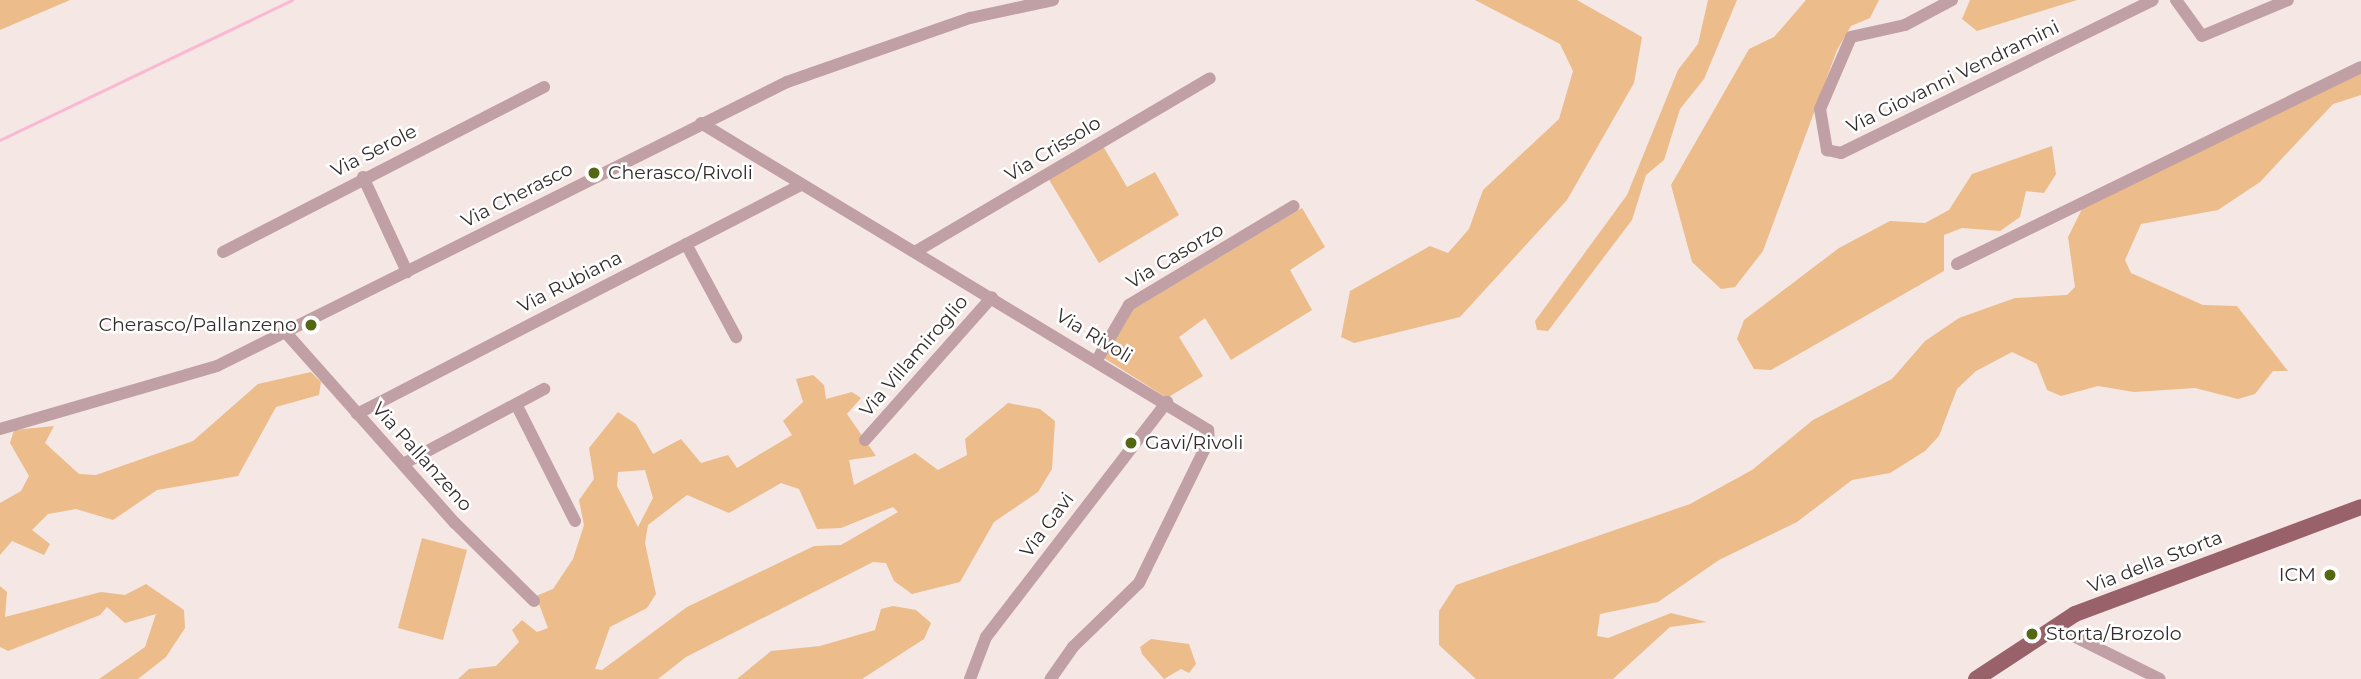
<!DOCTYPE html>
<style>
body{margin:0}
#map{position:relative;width:2361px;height:679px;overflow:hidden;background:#f5e7e4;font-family:Montserrat,sans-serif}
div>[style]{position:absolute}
.green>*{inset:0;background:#ecbc8b}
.stream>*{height:2.5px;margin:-1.25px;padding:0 1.25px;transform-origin:1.25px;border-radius:1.25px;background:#fbb8d5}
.minor>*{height:12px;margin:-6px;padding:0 6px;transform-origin:6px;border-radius:6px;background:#c0a0a4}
.major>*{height:16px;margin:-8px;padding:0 8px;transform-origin:8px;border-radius:8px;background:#99626a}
.dots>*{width:19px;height:19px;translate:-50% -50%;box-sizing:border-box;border:4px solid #fff;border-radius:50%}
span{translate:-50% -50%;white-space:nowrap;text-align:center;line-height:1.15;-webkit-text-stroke:5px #fff;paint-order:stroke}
.street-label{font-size:19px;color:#332e2d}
.poi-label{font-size:19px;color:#332e2d}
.left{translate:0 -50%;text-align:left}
.right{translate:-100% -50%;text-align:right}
</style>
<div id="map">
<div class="green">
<i style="clip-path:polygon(0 0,70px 0,0 30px)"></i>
<i style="clip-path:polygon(1475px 0,1577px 0,1642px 37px,1634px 83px,1567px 200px,1460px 317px,1354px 343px,1341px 337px,1350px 291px,1430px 246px,1448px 253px,1469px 229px,1483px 190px,1559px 119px,1573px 71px,1560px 44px)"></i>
<i style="clip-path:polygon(1708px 0,1737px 0,1704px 79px,1680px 109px,1664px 160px,1646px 175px,1632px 220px,1548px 331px,1537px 330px,1535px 321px,1627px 195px,1678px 70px,1698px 44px)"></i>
<i style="clip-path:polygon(1806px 0,1879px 0,1870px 18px,1851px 26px,1837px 50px,1763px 251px,1735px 287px,1721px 289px,1692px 262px,1671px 185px,1749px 49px,1774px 37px)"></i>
<i style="clip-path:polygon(1970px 0,2077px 0,1977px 31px,1962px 19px)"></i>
<i style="clip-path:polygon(2361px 73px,2361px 95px,2333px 104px,2260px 182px,2218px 210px,2141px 224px,2125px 260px,2131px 273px,2203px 305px,2237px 306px,2288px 371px,2273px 371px,2255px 394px,2238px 399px,2195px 388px,2134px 392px,2098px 386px,2061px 396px,2047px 390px,2037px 364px,2012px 352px,1976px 371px,1957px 389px,1939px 436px,1925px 451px,1890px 473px,1852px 480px,1797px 522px,1719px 560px,1658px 602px,1600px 614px,1597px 636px,1608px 638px,1671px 613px,1707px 622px,1670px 627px,1613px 679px,1476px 679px,1439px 645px,1439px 611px,1456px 585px,1690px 504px,1752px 470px,1813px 420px,1892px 379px,1925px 341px,1959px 318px,2015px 298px,2067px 295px,2075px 287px,2068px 237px,2083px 207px)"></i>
<i style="clip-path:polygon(1103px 146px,1127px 187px,1155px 172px,1179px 215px,1099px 263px,1048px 178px)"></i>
<i style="clip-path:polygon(2052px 146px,2056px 174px,2044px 193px,2026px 191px,2020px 217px,2000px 231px,1962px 228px,1944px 235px,1944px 271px,1771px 370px,1754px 369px,1737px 339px,1744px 320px,1839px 248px,1890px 221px,1925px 223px,1949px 210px,1972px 174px)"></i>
<i style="clip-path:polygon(1302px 208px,1325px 247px,1290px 270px,1312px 310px,1231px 360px,1205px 318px,1179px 337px,1203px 376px,1167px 398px,1104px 358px,1124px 315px)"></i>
<i style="clip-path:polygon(311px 372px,321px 382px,319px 395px,276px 407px,238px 476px,157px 490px,113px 520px,76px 509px,48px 514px,32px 530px,50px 544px,44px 555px,12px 541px,0 555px,0 503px,21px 491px,29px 476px,10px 443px,14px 430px,54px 426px,45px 443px,79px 474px,96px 475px,193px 441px,258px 384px)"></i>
<i style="clip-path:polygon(evenodd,813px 375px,824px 385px,826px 399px,852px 392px,861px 398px,847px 414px,876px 456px,849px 460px,854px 485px,915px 453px,938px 470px,967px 455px,965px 439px,1008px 403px,1040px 409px,1055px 421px,1052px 469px,1038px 492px,994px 522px,960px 582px,912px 594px,894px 581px,886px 563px,873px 562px,686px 657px,658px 679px,458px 679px,469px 669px,496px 666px,519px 642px,512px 630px,522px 620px,537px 632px,548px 628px,536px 596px,553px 589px,573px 559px,584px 525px,579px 500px,594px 479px,589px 448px,618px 412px,636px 424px,653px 454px,681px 439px,701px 463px,728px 455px,737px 468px,792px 435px,783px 421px,803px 402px,796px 379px,813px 375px,645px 470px,653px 498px,638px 527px,617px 486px,618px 472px,645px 470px,813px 375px,781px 483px,799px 489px,817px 529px,841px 528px,893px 507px,898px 512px,841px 545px,814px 546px,687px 607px,602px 670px,595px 669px,610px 627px,647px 608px,656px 594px,645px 543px,648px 525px,687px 495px,729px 513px,781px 483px)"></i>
<i style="clip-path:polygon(422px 538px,467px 550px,443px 640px,398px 628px)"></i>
<i style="clip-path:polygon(146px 584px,184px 610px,185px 628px,166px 657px,138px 679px,99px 679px,145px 647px,156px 614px,125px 623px,107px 607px,100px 615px,8px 651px,0 647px,0 586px,7px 592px,5px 617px,101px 592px,125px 595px)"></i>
<i style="clip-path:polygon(893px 606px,916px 610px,931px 623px,924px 639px,862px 679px,737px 679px,771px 651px,820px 646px,875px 630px,881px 609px)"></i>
<i style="clip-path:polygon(1151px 639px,1189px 644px,1196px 664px,1189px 673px,1181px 669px,1164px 679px,1142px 654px,1140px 647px)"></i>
</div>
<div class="stream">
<i style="left:0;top:140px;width:324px;rotate:-25.6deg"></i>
</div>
<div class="minor">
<i style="left:1952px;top:0;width:53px;rotate:152deg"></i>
<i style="left:1905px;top:25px;width:55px;rotate:167.5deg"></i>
<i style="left:1851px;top:37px;width:78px;rotate:113.3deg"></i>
<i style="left:1820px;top:109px;width:42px;rotate:80.3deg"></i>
<i style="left:1827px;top:150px;width:14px;rotate:12deg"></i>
<i style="left:1841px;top:153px;width:347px;rotate:-26.1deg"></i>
<i style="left:2176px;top:0;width:44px;rotate:54.2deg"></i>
<i style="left:2202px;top:36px;width:93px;rotate:-22.7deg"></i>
<i style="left:701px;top:123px;width:593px;rotate:31.2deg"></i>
<i style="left:1208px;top:430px;width:10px;rotate:84deg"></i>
<i style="left:1209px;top:440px;width:159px;rotate:116.1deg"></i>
<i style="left:1139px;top:583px;width:92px;rotate:135.9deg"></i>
<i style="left:1073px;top:647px;width:39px;rotate:125deg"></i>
<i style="left:363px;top:177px;width:105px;rotate:65.1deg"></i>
<i style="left:686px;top:244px;width:106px;rotate:61.7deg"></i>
<i style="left:223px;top:252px;width:361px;rotate:-27.2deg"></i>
<i style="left:915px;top:252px;width:342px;rotate:-30.5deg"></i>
<i style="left:1957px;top:264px;width:449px;rotate:-26deg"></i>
<i style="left:287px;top:334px;width:253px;rotate:48.4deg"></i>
<i style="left:455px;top:523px;width:111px;rotate:44.6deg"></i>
<i style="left:1097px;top:360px;width:64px;rotate:-59.8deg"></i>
<i style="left:1129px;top:305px;width:192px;rotate:-31deg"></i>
<i style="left:516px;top:404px;width:131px;rotate:63.2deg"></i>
<i style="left:357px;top:414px;width:499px;rotate:-27.3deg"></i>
<i style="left:0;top:429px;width:226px;rotate:-16.2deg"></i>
<i style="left:217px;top:366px;width:637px;rotate:-26.48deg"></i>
<i style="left:787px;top:82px;width:194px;rotate:-19.3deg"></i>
<i style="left:970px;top:18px;width:85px;rotate:-12.2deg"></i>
<i style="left:865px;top:440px;width:191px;rotate:-48.4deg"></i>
<i style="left:403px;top:464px;width:160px;rotate:-28deg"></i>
<i style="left:2053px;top:626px;width:119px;rotate:26.4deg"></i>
<i style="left:970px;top:679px;width:45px;rotate:-69.1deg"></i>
<i style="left:986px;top:637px;width:297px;rotate:-52.4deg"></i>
</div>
<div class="major">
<i style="left:1976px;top:679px;width:118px;rotate:-33.3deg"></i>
<i style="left:2075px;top:614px;width:305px;rotate:-20.5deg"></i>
</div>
<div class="dots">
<i style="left:594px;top:173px;background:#546713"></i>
<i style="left:311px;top:325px;background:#546713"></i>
<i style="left:1131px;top:443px;background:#546713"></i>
<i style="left:2330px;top:575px;background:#546713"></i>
<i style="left:2032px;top:634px;background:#546713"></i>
</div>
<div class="street-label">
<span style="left:1953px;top:77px;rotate:-26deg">Via Giovanni Vendramini</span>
<span style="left:1053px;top:149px;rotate:-31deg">Via Crissolo</span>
<span style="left:374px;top:151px;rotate:-27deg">Via Serole</span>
<span style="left:517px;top:195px;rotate:-27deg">Via Cherasco</span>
<span style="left:1175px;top:256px;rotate:-31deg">Via Casorzo</span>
<span style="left:570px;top:282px;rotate:-27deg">Via Rubiana</span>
<span style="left:1094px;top:336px;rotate:31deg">Via Rivoli</span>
<span style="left:914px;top:356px;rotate:-49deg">Via Villamiroglio</span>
<span style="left:422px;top:457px;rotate:48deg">Via Pallanzeno</span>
<span style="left:1047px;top:525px;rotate:-53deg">Via Gavi</span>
<span style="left:2155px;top:562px;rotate:-21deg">Via della Storta</span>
</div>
<div class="poi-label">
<span class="left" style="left:608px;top:173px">Cherasco/Rivoli</span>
<span class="right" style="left:297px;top:325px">Cherasco/Pallanzeno</span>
<span class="left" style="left:1145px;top:443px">Gavi/Rivoli</span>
<span class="right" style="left:2316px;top:575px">ICM</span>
<span class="left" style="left:2046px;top:634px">Storta/Brozolo</span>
</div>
</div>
